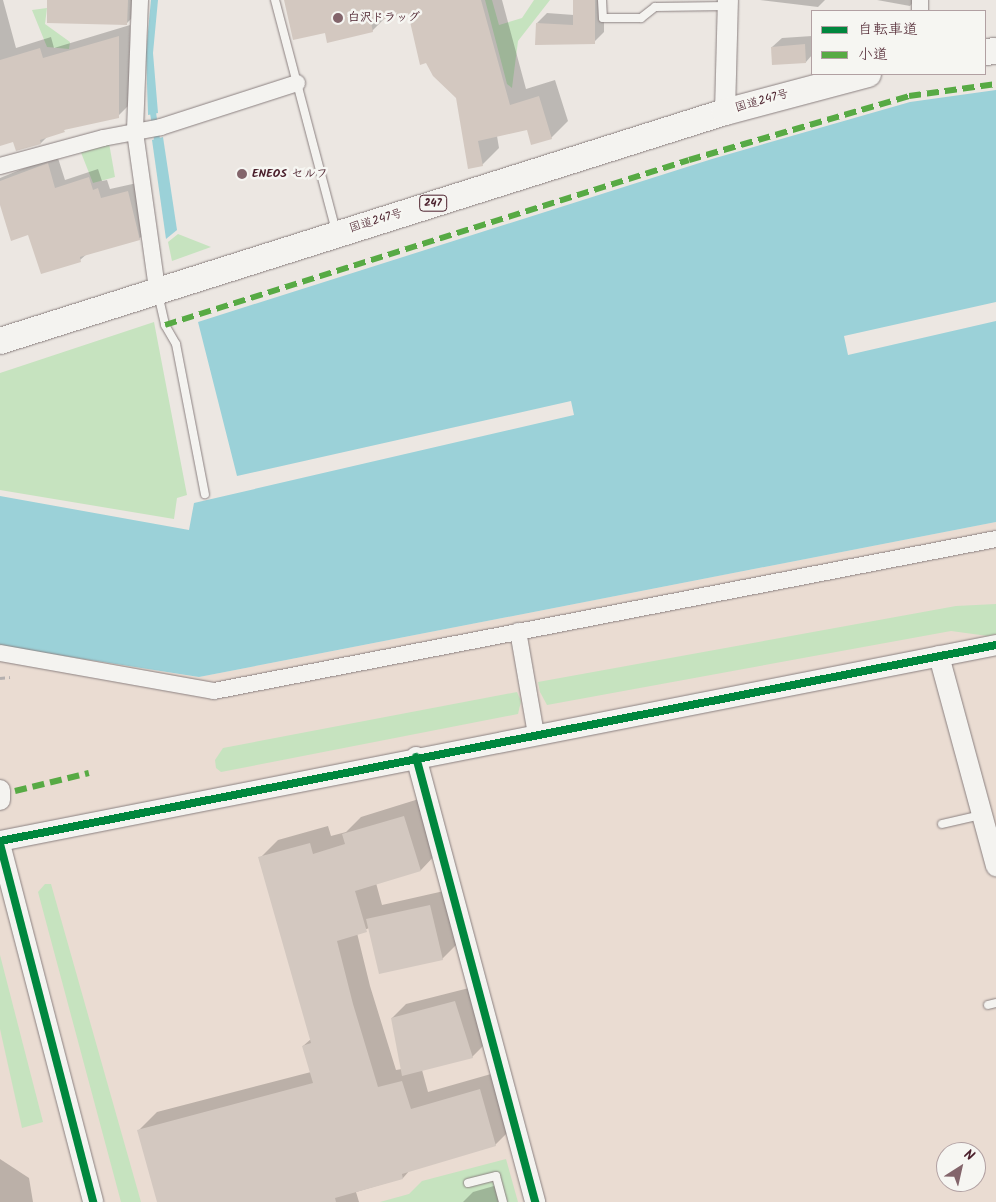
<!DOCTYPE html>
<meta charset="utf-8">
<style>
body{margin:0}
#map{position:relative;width:996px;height:1202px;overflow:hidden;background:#ece7e2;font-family:Kalam,"Klee One",sans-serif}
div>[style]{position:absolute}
.built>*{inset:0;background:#eadcd2}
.green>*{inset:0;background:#c6e3bf}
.water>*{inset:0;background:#9bd1d8}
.shadow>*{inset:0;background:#0003}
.stream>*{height:6px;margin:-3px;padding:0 3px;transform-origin:3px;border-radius:3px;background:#9bd1d8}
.building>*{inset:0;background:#d3c8c0}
.path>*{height:3px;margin-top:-1.5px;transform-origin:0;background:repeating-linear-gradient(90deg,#b5b0af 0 5px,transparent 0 9px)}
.roads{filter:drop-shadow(0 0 1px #8b8181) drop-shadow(0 0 1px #8b8181)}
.service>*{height:8px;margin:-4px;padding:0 4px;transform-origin:4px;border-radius:4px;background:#f4f3f0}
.minor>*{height:16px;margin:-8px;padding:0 8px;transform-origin:8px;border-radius:8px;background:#f4f3f0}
.tertiary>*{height:20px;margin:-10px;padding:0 10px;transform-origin:10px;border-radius:10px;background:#f4f3f0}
.trunk>*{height:26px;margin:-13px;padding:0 13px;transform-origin:13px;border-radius:13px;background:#f4f3f0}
.quiet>*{height:6px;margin-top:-3px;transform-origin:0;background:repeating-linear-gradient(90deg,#57aa44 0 12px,transparent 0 18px)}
.cycleway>*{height:8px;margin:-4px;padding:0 4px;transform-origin:4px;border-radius:4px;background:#00873e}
.dots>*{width:14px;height:14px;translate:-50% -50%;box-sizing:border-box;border:2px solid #f6f6f2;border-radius:50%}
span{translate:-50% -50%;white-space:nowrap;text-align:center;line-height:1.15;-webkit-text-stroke:5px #f6f6f2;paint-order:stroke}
.shield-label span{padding:1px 4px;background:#f6f6f2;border:1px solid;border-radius:4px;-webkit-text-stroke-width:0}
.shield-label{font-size:11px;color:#4a1f2b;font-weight:700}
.poi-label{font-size:12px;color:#4a1f2b;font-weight:700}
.left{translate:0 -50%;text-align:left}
.street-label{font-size:12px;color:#4a1f2b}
.legend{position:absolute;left:811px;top:10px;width:175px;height:65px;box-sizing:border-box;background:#f6f6f2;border:1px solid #b1a0a2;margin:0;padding:6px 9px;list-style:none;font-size:15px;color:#4a1f2b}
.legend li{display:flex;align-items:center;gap:10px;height:25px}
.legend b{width:25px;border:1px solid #b1a0a2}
.north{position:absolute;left:936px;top:1142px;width:50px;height:50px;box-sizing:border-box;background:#f6f6f2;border:1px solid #b1a0a2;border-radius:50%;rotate:35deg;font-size:14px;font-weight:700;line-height:20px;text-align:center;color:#4a1f2b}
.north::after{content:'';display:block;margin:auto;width:18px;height:22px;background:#83656b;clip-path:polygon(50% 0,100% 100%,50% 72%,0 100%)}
</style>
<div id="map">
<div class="built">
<i style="clip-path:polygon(evenodd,996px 522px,996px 1202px,0 1202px,0 646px,199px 677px,996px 522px,946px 1152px,976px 1152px,976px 1182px,946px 1182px,946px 1152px)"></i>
</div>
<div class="green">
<i style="clip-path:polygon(485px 0,492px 0,499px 25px,522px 18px,534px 0,550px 0,518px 41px,512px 88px,507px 84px)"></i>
<i style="clip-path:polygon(47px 8px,45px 24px,70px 42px,69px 49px,47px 47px,32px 10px)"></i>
<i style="clip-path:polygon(109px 143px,115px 177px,93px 183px,80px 150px)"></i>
<i style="clip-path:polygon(178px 234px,211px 247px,172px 261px,168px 242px)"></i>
<i style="clip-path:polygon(154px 322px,187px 495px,177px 498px,174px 519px,0 490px,0 373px)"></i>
<i style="clip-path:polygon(996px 604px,996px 634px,988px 636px,951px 631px,547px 705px,540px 692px,538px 682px,956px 606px)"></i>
<i style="clip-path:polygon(517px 692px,521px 701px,518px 714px,221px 772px,216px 768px,215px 760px,223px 748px)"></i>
<i style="clip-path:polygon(45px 884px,51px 884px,141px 1202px,121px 1202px,38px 892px)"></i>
<i style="clip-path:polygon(0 955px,43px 1122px,22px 1128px,0 1029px)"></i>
<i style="clip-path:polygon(506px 1159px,518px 1202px,380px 1202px,409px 1194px,422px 1181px)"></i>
</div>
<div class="water">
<i style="clip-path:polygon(151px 0,158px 0,153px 53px,158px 113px,148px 115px,146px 52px)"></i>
<i style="clip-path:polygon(996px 90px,996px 302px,844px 336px,848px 355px,996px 321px,996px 522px,199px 677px,0 646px,0 496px,189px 530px,194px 503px,574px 415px,571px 401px,237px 476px,198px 322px,712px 159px,910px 102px)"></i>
<i style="clip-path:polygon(163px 137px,177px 230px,166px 239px,152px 140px)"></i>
</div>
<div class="shadow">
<i style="clip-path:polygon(0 0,3px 0,16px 48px,51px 37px,54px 48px,130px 25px,129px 105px,118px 116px,68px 128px,48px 136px,41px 143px,14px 141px,0 145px)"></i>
<i style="clip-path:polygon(48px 0,136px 0,136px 14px,126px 24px)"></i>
<i style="clip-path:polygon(285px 0,502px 0,526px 89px,555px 80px,568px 121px,551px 138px,528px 129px,497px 136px,499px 148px,482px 165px,457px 98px,409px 12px,386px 17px,372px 31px,326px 31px)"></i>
<i style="clip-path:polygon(574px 0,604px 0,604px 32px,594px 42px,537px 23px,547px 13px,574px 15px)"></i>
<i style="clip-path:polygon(760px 0,825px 0,818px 7px)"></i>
<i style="clip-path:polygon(877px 0,915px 0,910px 6px)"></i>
<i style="clip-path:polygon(812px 36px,812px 55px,806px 62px,772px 47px,782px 38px)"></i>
<i style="clip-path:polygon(57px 155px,65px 180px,98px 169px,102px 181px,107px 180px,110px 189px,137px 183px,149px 229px,139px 239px,88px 253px,80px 260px,29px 233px,0 201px,0 178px)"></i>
<i style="clip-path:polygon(422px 798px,438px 852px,421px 870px,376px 883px,382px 905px,444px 891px,456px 945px,442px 959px,369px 928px,357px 933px,370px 986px,396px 1070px,402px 1069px,392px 1018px,406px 1004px,469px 988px,486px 1043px,472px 1057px,422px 1070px,428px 1092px,498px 1072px,513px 1127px,495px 1145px,410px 1170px,403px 1178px,356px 1192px,359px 1202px,158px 1202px,139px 1130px,157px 1112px,311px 1072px,303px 1046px,311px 1039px,260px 858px,278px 840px,328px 826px,331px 836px,346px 832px,361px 817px)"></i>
<i style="clip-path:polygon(0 1159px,29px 1178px,33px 1202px,0 1202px)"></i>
<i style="clip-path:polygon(501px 1184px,506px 1202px,463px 1202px,473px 1192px)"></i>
</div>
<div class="stream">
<i style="left:152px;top:106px;width:40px;rotate:81.5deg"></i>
</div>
<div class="building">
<i style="clip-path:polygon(47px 0,128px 0,127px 25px,47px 23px)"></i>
<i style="clip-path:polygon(284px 0,481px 0,510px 105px,539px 96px,552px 139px,531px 145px,527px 130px,478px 141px,483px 166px,468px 169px,456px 98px,433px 76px,426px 63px,420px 65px,408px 13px,371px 22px,373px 32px,327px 43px,325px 33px,293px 40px)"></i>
<i style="clip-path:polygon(573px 0,595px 0,595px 44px,535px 45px,536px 23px,573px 25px)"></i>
<i style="clip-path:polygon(119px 36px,119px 118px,64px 130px,65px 132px,40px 140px,41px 144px,16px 151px,13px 142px,0 146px,0 60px,40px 48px,43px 58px)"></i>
<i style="clip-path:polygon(805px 44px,806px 63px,772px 65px,771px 47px)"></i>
<i style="clip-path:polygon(48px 163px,55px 188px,89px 177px,93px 190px,98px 188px,101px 198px,128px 191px,140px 240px,80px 257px,81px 262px,41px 274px,28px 235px,11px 241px,0 205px,0 181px)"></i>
<i style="clip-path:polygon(404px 816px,421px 871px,355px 891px,367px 932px,337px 941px,353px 1004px,378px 1087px,402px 1081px,411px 1109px,480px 1089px,496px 1146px,402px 1174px,403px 1179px,335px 1198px,336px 1202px,157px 1202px,137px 1130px,313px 1083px,302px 1046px,311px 1043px,258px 857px,310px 843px,313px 854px,345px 844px,342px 834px)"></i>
<i style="clip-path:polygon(430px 905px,443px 960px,379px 974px,366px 919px)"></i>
<i style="clip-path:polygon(455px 1001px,473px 1058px,402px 1076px,391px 1018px)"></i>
</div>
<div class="path">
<i style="left:0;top:678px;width:10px;rotate:-6deg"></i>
</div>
<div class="roads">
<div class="service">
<i style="left:275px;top:0;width:239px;rotate:75.2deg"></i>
<i style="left:602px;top:0;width:18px;rotate:87deg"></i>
<i style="left:603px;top:18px;width:38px"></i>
<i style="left:641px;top:18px;width:18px;rotate:-38deg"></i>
<i style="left:655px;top:7px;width:71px;rotate:-0.8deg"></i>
<i style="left:158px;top:294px;width:32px;rotate:77deg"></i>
<i style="left:165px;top:325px;width:22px;rotate:60deg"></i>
<i style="left:176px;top:344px;width:153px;rotate:79.1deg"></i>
<i style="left:942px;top:824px;width:40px;rotate:-13deg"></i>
<i style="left:988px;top:1005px;width:8px;rotate:-14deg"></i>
<i style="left:468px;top:1183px;width:29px;rotate:-14deg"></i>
<i style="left:496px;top:1176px;width:27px;rotate:75deg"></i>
</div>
<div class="minor">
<i style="left:140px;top:0;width:132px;rotate:92.2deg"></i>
<i style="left:135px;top:132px;width:159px;rotate:82deg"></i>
<i style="left:920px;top:0;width:11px;rotate:90deg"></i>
<i style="left:0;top:166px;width:107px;rotate:-15.2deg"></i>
<i style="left:103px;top:138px;width:59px;rotate:-10.7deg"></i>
<i style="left:161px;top:127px;width:143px;rotate:-17.9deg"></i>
<i style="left:518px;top:631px;width:105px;rotate:80.1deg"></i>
<i style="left:0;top:653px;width:217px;rotate:10.1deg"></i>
<i style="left:214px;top:691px;width:797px;rotate:-11deg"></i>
</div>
<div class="tertiary">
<i style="left:725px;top:112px;width:112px;rotate:-88.5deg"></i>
<i style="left:939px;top:656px;width:218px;rotate:74.8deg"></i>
<i style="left:416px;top:757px;width:461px;rotate:75deg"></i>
<i style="left:0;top:790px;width:10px;rotate:90deg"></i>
<i style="left:0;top:841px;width:1015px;rotate:-11.13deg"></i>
<i style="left:0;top:844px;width:370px;rotate:75.4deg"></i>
</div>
<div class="trunk">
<i style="left:985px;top:52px;width:11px;rotate:-5deg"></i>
<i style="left:0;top:341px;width:760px;rotate:-17.53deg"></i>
<i style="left:725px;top:112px;width:148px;rotate:-14.9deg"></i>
</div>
</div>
<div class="quiet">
<i style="left:165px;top:325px;width:549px;rotate:-17.48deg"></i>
<i style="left:689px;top:160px;width:229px;rotate:-16.2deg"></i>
<i style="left:909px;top:96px;width:88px;rotate:-7.9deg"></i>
<i style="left:15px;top:791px;width:76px;rotate:-13.7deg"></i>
</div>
<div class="cycleway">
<i style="left:416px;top:757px;width:461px;rotate:75deg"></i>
<i style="left:0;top:841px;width:1015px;rotate:-11.13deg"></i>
<i style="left:0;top:844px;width:370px;rotate:75.4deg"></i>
</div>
<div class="dots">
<i style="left:338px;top:18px;background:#83656b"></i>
<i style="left:242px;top:174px;background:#83656b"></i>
</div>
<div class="shield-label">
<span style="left:433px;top:203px">247</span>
</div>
<div class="poi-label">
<span class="left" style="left:348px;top:18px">白沢ドラッグ</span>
<span class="left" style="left:252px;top:174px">ENEOS セルフ</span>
</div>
<div class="street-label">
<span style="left:762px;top:101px;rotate:-16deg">国道247号</span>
<span style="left:376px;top:221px;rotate:-17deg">国道247号</span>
</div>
<ul class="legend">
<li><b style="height:6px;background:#00873e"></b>自転車道</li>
<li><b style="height:6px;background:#57aa44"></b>小道</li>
</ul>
<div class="north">N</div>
</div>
